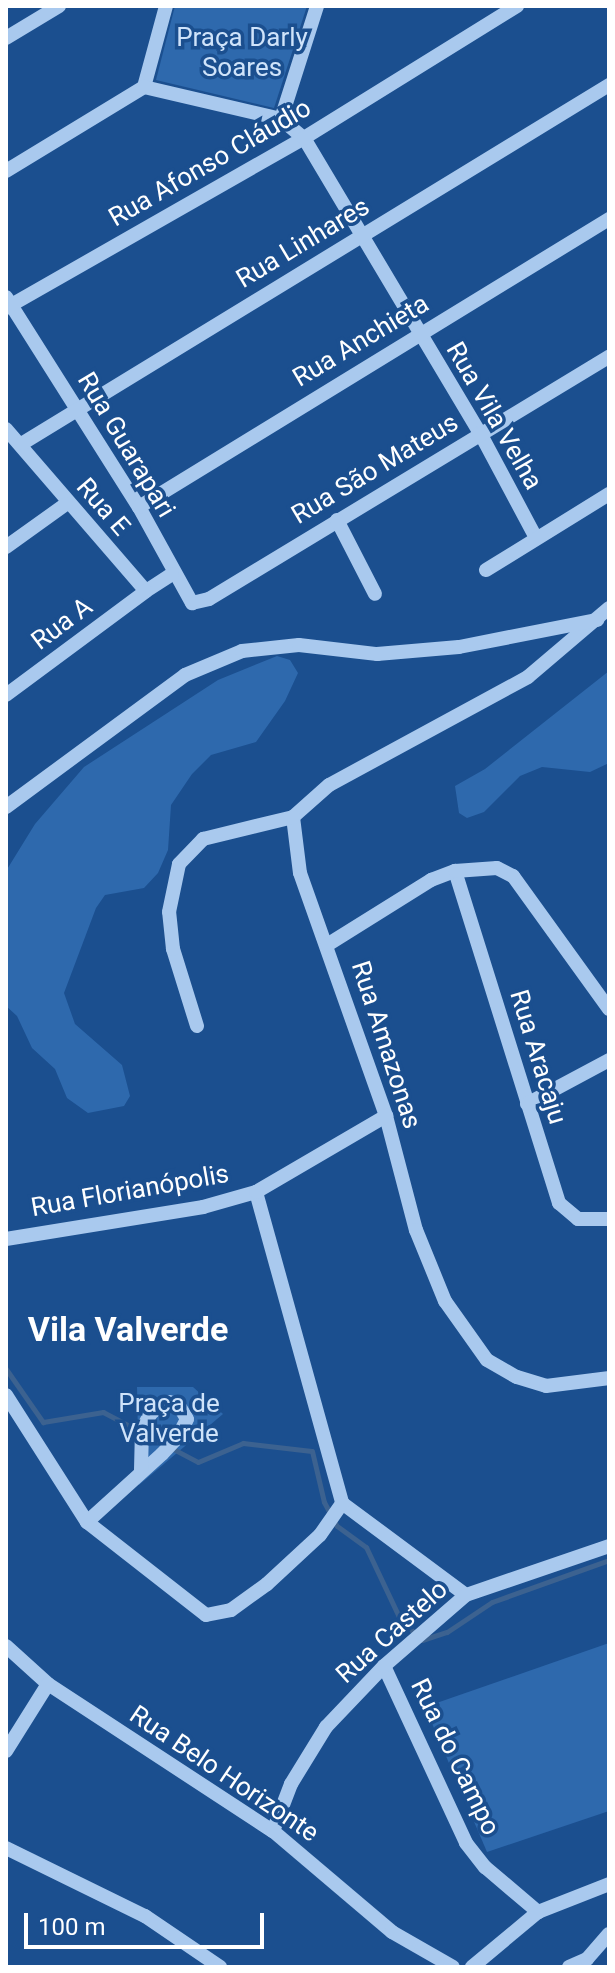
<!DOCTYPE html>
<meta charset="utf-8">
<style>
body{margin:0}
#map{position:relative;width:615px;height:1973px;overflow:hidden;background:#1b4f8f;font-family:Roboto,sans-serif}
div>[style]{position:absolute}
.green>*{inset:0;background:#2e69ad}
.stream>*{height:5px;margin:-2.5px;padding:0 2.5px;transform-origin:2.5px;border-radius:2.5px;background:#3c6290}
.minor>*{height:14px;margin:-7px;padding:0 7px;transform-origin:7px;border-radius:7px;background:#a9c9ee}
span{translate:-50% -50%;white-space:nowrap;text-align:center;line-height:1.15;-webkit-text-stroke:7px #1b4f8f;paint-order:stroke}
.park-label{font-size:26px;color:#cfe3fa}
.street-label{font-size:26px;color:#fff}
.district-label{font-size:34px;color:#fff;font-weight:700}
.frame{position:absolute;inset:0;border:8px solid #fff;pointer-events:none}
.scale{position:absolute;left:24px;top:1913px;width:240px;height:36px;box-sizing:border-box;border:4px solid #fff;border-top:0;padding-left:10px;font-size:24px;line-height:28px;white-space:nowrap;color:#fff;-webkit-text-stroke:6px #1b4f8f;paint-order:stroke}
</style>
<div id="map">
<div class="green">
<i style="clip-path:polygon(175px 6px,307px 6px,274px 108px,156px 80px)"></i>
<i style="clip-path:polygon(277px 656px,290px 660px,298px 673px,285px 701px,256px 742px,211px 755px,192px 774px,171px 805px,168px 850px,158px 873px,144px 888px,105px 895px,96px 908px,64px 993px,75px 1024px,122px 1065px,130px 1096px,124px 1106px,88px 1113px,67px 1098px,55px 1069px,32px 1048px,17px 1016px,6px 1006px,6px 871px,35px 824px,84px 767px,218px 680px)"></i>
<i style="clip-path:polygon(609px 671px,609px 763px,590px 772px,542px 767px,520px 776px,484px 812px,467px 818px,459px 813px,455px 786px,485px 769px)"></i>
<i style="clip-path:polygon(137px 1387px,193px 1387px,223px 1414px,139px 1485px)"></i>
<i style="clip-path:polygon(609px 1643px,609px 1811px,487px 1852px,425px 1707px)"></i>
</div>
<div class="stream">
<i style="left:6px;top:1369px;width:65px;rotate:55.1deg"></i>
<i style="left:43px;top:1422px;width:61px;rotate:-9.5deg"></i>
<i style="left:103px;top:1412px;width:107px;rotate:27.8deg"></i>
<i style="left:198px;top:1462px;width:49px;rotate:-22.9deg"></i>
<i style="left:243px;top:1443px;width:69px;rotate:6.6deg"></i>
<i style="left:312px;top:1451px;width:52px;rotate:76.8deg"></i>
<i style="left:324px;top:1502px;width:27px;rotate:62deg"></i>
<i style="left:337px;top:1526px;width:36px;rotate:36deg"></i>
<i style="left:366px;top:1547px;width:80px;rotate:64.7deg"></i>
<i style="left:400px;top:1619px;width:30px;rotate:44deg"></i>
<i style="left:422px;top:1640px;width:26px;rotate:-18deg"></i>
<i style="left:447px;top:1632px;width:54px;rotate:-33.7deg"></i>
<i style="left:492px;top:1602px;width:124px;rotate:-19.7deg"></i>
</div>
<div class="minor">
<i style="left:166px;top:6px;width:84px;rotate:105.2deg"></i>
<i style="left:144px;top:87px;width:141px;rotate:13.1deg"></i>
<i style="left:281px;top:119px;width:30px;rotate:40deg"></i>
<i style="left:304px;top:138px;width:344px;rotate:59.2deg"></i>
<i style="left:480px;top:433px;width:119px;rotate:61.9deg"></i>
<i style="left:6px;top:38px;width:62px;rotate:-31.1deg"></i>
<i style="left:281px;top:119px;width:119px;rotate:-72.3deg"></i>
<i style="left:6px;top:171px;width:162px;rotate:-31.3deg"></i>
<i style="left:6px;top:297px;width:249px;rotate:57.7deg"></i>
<i style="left:139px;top:507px;width:110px;rotate:61.1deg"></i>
<i style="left:192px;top:603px;width:17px;rotate:-13deg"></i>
<i style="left:209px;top:599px;width:468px;rotate:-31.2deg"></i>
<i style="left:6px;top:308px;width:343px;rotate:-29.7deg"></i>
<i style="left:304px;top:138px;width:251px;rotate:-31.8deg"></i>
<i style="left:6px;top:429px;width:214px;rotate:49.2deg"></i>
<i style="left:146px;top:591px;width:31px;rotate:-33deg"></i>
<i style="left:23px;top:443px;width:687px;rotate:-31.42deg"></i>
<i style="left:139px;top:507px;width:551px;rotate:-31.5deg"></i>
<i style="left:337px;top:520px;width:83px;rotate:62.8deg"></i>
<i style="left:6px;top:547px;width:74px;rotate:-35.6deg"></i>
<i style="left:486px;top:570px;width:145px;rotate:-31.7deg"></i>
<i style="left:609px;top:608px;width:106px;rotate:139.6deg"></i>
<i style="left:528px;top:677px;width:226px;rotate:151.5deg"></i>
<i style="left:329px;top:785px;width:48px;rotate:138.4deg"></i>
<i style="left:293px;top:817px;width:56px;rotate:82.9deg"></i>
<i style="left:300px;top:873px;width:258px;rotate:70.5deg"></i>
<i style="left:386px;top:1116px;width:118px;rotate:75.3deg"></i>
<i style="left:416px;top:1230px;width:77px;rotate:67.8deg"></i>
<i style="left:445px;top:1301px;width:72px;rotate:54.6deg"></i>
<i style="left:487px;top:1360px;width:34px;rotate:30deg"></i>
<i style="left:517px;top:1377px;width:30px;rotate:17deg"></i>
<i style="left:546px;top:1386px;width:64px;rotate:-7.2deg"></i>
<i style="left:6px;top:695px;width:174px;rotate:-36.6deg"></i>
<i style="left:6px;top:807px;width:222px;rotate:-36.4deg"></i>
<i style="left:185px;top:675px;width:62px;rotate:-22.8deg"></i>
<i style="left:242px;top:651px;width:57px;rotate:-6deg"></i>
<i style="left:299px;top:645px;width:79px;rotate:6.6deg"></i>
<i style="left:377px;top:654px;width:82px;rotate:-4.9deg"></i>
<i style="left:459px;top:647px;width:141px;rotate:-11.1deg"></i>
<i style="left:455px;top:871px;width:348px;rotate:72.6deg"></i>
<i style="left:559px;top:1203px;width:25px;rotate:40deg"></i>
<i style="left:578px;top:1219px;width:31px"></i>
<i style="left:327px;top:945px;width:123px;rotate:-32deg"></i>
<i style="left:431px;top:880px;width:26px;rotate:-21deg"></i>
<i style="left:455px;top:871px;width:42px;rotate:-4.1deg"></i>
<i style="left:497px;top:868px;width:18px;rotate:27deg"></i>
<i style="left:513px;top:876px;width:164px;rotate:54.2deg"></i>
<i style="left:197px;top:1026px;width:81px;rotate:-107.3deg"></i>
<i style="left:173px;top:949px;width:37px;rotate:-96deg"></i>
<i style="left:169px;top:912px;width:49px;rotate:-78.2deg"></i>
<i style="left:179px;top:864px;width:35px;rotate:-46deg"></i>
<i style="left:203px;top:839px;width:93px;rotate:-13.7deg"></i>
<i style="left:527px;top:1104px;width:93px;rotate:-28.2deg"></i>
<i style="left:256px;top:1192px;width:323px;rotate:74.5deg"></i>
<i style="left:342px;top:1503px;width:154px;rotate:36.6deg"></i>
<i style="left:6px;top:1239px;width:200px;rotate:-9.2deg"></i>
<i style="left:203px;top:1207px;width:55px;rotate:-15.8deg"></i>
<i style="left:256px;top:1192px;width:151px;rotate:-30.3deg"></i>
<i style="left:6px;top:1395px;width:151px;rotate:57.5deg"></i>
<i style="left:87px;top:1522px;width:151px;rotate:38deg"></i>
<i style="left:206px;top:1615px;width:25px;rotate:-11deg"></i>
<i style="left:231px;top:1610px;width:44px;rotate:-35.8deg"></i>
<i style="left:267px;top:1584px;width:72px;rotate:-42.8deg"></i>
<i style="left:320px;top:1535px;width:39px;rotate:-55deg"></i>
<i style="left:87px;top:1522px;width:101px;rotate:-42.2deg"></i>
<i style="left:162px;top:1454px;width:22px;rotate:-47deg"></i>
<i style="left:177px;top:1438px;width:21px;rotate:-62deg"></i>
<i style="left:187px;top:1419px;width:17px;rotate:-121deg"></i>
<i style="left:178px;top:1404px;width:9px;rotate:-167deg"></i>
<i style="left:169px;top:1402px;width:21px;rotate:149deg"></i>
<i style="left:151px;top:1413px;width:18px;rotate:119deg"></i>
<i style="left:142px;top:1429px;width:42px;rotate:91.4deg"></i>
<i style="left:6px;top:1646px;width:57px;rotate:42.1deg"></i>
<i style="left:48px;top:1684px;width:269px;rotate:33.2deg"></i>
<i style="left:273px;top:1831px;width:156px;rotate:40.3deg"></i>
<i style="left:392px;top:1932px;width:70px;rotate:29.8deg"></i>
<i style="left:384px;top:1666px;width:195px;rotate:65.1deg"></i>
<i style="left:466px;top:1843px;width:31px;rotate:52deg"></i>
<i style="left:485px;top:1867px;width:70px;rotate:40.3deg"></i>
<i style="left:538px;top:1912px;width:76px;rotate:-21.5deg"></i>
<i style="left:6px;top:1751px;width:79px;rotate:-57.9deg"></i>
<i style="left:273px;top:1831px;width:50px;rotate:-69deg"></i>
<i style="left:291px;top:1784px;width:67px;rotate:-58.4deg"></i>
<i style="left:326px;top:1727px;width:84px;rotate:-46.4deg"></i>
<i style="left:384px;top:1666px;width:108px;rotate:-40.9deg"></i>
<i style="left:466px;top:1595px;width:151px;rotate:-18.9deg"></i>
<i style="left:6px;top:1848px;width:155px;rotate:26.1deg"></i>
<i style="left:145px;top:1916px;width:91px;rotate:34.2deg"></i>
<i style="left:472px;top:1967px;width:86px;rotate:-39.8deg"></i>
<i style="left:569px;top:1967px;width:20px;rotate:-24deg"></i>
<i style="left:587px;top:1959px;width:33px;rotate:-49deg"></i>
</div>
<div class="park-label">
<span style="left:242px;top:53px">Praça Darly<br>Soares</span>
<span style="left:169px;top:1419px">Praça de<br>Valverde</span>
</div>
<div class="street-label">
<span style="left:210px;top:163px;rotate:-30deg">Rua Afonso Cláudio</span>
<span style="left:303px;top:243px;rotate:-31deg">Rua Linhares</span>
<span style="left:361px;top:341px;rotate:-31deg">Rua Anchieta</span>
<span style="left:494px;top:416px;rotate:60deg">Rua Vila Velha</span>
<span style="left:126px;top:445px;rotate:59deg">Rua Guarapari</span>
<span style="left:375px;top:469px;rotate:-31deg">Rua São Mateus</span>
<span style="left:103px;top:507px;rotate:49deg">Rua E</span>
<span style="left:62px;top:624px;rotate:-37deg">Rua A</span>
<span style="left:386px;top:1045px;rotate:72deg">Rua Amazonas</span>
<span style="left:538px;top:1057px;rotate:73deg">Rua Aracaju</span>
<span style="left:130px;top:1191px;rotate:-10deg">Rua Florianópolis</span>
<span style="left:392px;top:1632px;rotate:-42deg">Rua Castelo</span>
<span style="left:455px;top:1757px;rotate:64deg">Rua do Campo</span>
<span style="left:224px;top:1774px;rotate:34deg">Rua Belo Horizonte</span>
</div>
<div class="district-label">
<span style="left:128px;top:1330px">Vila Valverde</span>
</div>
<div class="frame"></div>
<div class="scale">100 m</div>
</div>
